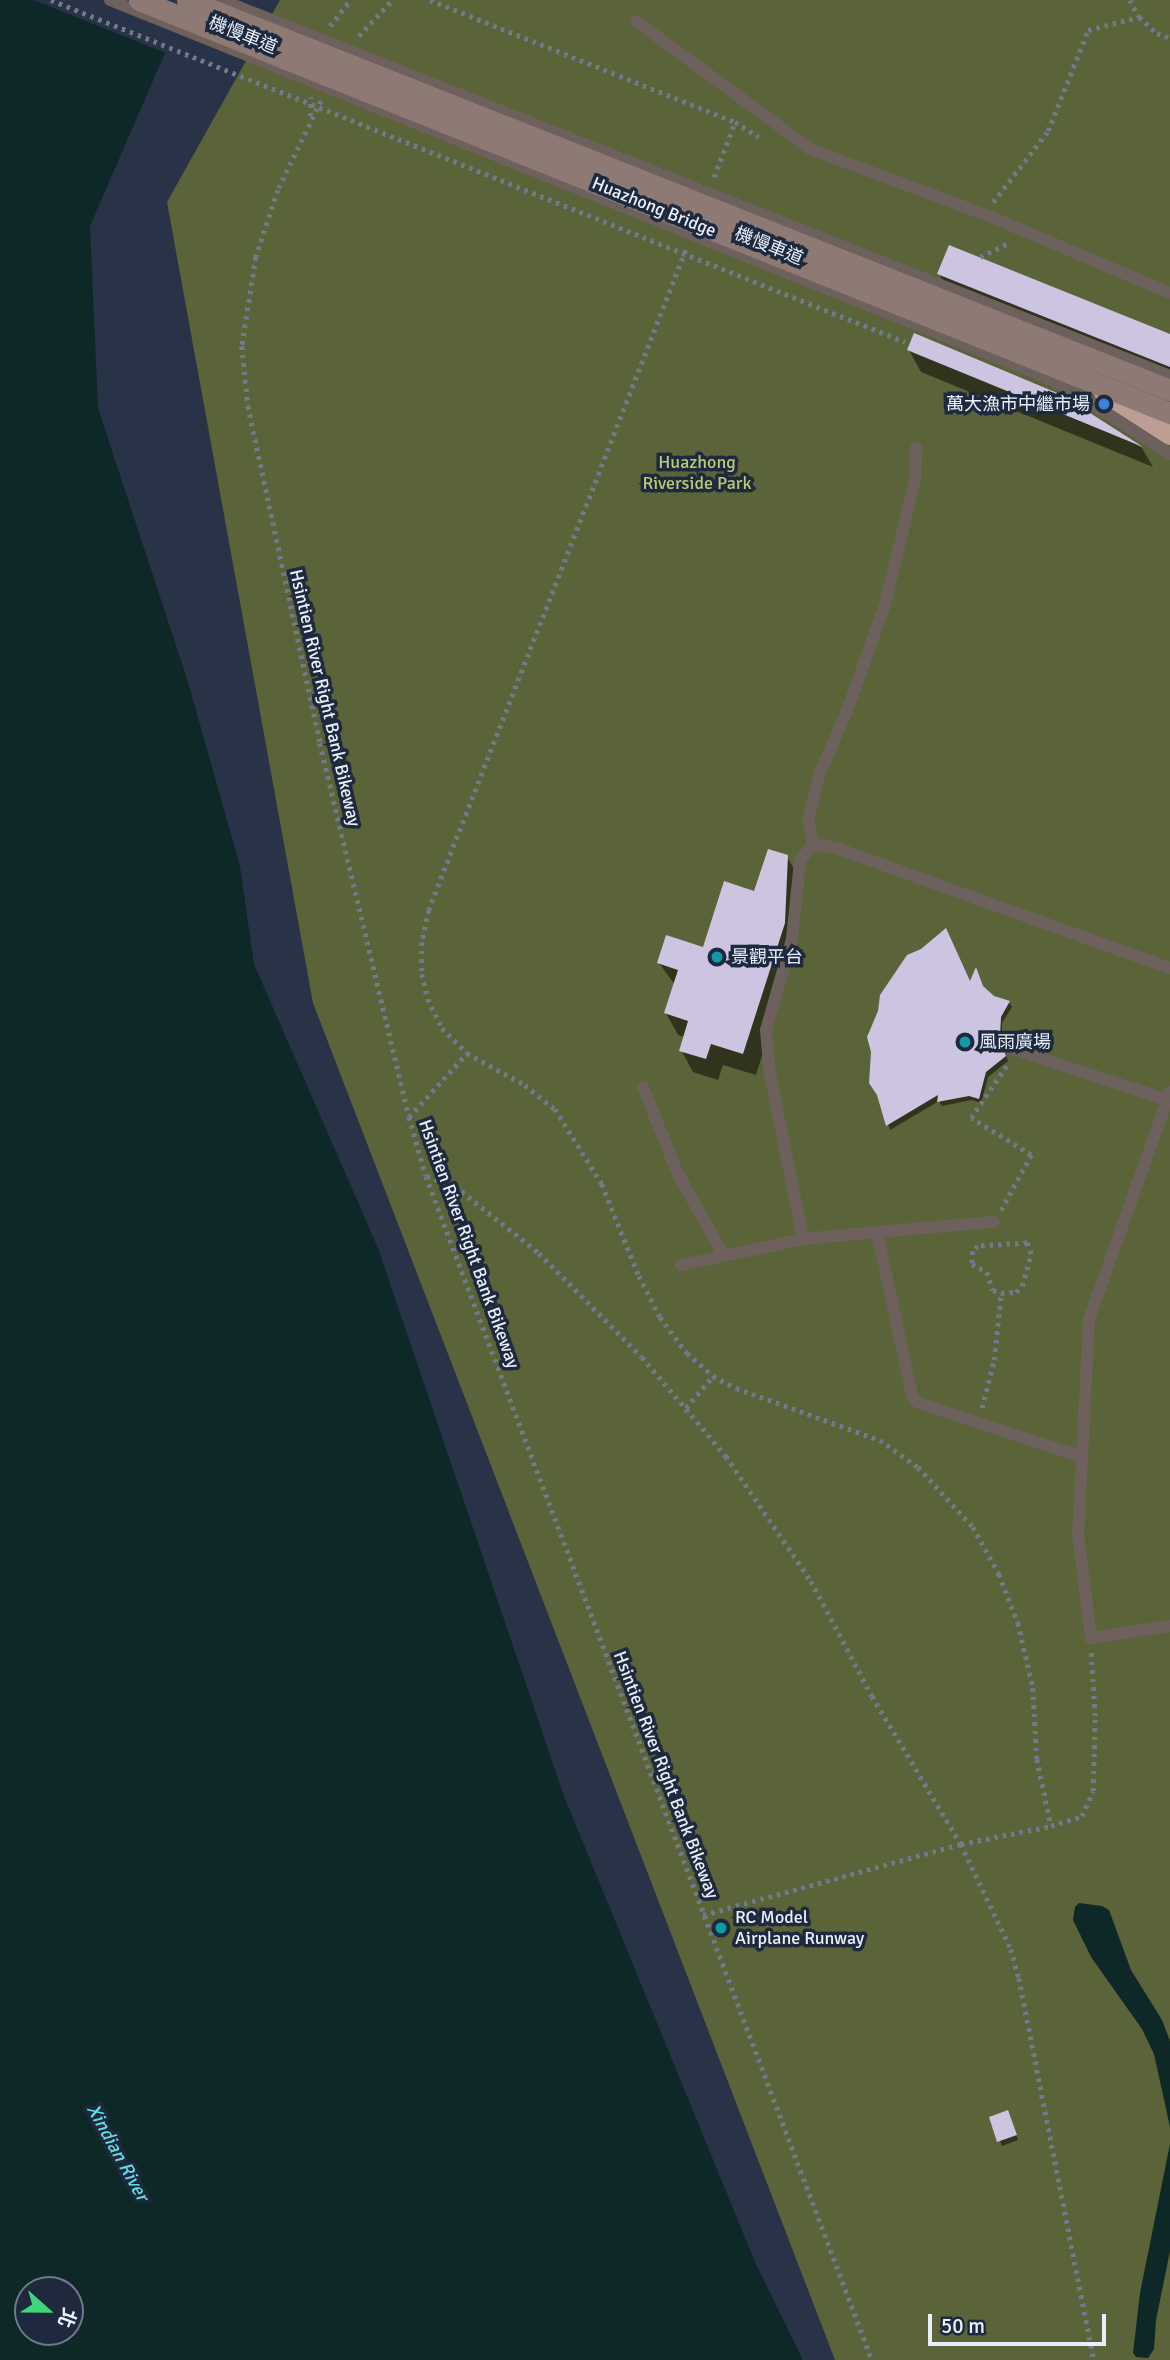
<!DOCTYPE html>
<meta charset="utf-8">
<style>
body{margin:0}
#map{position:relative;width:1170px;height:2360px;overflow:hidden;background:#283347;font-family:Signika,"Noto Sans TC",sans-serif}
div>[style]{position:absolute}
.green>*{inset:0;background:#5b6338}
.water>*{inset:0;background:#0e2828}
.pier>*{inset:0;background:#283347}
.shadow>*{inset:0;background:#0007}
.building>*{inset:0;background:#ccc4e0}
.path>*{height:4.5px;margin-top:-2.25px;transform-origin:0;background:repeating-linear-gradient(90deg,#707a8b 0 3.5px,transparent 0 8.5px)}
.lane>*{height:12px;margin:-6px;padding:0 6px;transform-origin:6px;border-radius:6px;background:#6e615d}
.highway>*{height:21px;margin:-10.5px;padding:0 10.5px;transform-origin:10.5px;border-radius:10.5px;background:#bd9e95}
.path-bridge>*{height:4.5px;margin-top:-2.25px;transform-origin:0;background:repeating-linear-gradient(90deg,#707a8b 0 3.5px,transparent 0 8.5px)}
.lane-bridge>*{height:12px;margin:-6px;padding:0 6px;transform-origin:6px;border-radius:6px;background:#6e615d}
.secondary-bridge>*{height:21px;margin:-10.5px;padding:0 10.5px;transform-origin:10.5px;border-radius:10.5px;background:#8e7a74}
.dots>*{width:19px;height:19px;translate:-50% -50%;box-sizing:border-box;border:4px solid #1e293d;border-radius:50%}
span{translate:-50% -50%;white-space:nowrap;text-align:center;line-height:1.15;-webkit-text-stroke:7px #1e293d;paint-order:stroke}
.street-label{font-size:18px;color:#e8f0fd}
.poi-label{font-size:18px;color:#e8f0fd}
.right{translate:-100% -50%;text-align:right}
.left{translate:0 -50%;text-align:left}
.park-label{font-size:18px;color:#bbc975}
.water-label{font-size:19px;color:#63dddf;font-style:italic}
.north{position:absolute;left:14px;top:2276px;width:70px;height:70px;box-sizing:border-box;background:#1e293d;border:2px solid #6f798a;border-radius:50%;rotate:111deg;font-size:19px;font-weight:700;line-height:28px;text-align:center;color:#e8f0fd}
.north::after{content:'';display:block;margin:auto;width:24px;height:32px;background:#40d77c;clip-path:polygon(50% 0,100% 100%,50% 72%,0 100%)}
.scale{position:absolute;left:928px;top:2314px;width:178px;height:32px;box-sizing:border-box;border:4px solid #e8f0fd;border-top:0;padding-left:9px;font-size:21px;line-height:24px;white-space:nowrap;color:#e8f0fd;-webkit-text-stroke:5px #1e293d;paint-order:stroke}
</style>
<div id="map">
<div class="green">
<i style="clip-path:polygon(280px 0,1170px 0,1170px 2360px,835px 2360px,313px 1003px,167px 202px)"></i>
</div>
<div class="water">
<i style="clip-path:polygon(evenodd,0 0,188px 0,90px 226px,98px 408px,188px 682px,240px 866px,254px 964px,378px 1248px,564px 1796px,755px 2262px,803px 2360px,0 2360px,0 0,28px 2290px,70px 2290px,70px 2332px,28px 2332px,28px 2290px)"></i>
<i style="clip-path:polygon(1079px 1903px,1102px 1906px,1109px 1910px,1131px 1970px,1162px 2020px,1170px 2041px,1170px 2127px,1154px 2054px,1142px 2029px,1091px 1957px,1073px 1920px,1075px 1907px)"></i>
<i style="clip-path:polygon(1170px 2144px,1170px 2251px,1156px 2320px,1154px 2349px,1148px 2358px,1136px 2357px,1133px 2353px,1140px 2293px)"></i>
</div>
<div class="pier">
<i style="clip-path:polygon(34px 0,191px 0,168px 54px)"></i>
</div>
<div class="shadow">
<i style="clip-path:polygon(939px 274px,1170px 336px,1170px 383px,952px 296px)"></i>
<i style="clip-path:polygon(909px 350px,1061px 396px,1142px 448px,1153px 467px,921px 372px)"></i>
<i style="clip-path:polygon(787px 857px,800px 879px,796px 946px,756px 1075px,723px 1065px,718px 1080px,693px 1072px,681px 1050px,685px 1037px,678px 1035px,666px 1013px,675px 985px,659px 963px,704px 949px)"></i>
<i style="clip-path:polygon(970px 984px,984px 989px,994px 998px,1009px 1002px,1012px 1007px,1002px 1023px,1002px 1043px,1008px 1061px,988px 1077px,981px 1103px,972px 1100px,942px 1106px,939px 1101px,890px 1130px,879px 1095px)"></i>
<i style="clip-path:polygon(1010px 2117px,1018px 2140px,1002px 2146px,991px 2118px)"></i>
</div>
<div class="building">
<i style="clip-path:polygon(949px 245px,1170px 334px,1170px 367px,937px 274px)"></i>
<i style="clip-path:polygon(914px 333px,1062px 395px,1143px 447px,907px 350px)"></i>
<i style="clip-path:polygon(768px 849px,788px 855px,785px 923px,743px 1054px,711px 1044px,706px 1059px,679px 1051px,688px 1021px,664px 1013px,678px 970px,657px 963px,666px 935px,703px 947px,724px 881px,754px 891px)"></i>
<i style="clip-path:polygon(946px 928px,970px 981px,976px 967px,983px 986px,994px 996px,1010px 1001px,1001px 1017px,1000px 1037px,1006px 1056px,986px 1072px,979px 1099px,969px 1096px,937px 1102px,938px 1095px,886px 1126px,877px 1095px,869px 1083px,871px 1052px,867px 1037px,878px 1011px,880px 995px,907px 955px,921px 949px)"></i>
<i style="clip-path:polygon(1008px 2110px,1017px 2135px,997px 2142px,989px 2117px)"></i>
</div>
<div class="path">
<i style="left:430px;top:0;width:328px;rotate:21.8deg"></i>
<i style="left:735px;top:122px;width:28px;rotate:32deg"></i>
<i style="left:1130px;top:0;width:19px;rotate:62deg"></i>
<i style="left:1139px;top:17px;width:24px;rotate:42deg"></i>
<i style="left:1157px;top:33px;width:14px;rotate:21deg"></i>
<i style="left:330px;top:26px;width:33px;rotate:-52deg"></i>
<i style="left:359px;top:36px;width:49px;rotate:-47.5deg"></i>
<i style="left:321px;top:101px;width:99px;rotate:115.8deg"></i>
<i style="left:278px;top:190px;width:71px;rotate:108.2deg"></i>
<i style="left:256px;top:257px;width:90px;rotate:98.9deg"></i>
<i style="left:242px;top:346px;width:60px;rotate:84.3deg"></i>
<i style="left:248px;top:406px;width:345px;rotate:77.9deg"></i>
<i style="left:320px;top:743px;width:384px;rotate:76.6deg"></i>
<i style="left:409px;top:1117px;width:61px;rotate:73.9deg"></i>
<i style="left:426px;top:1176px;width:1265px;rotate:69.36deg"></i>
<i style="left:310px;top:116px;width:19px;rotate:-87deg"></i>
<i style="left:714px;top:177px;width:59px;rotate:-69.1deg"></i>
<i style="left:993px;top:202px;width:90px;rotate:-52.2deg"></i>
<i style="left:1048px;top:131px;width:109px;rotate:-68.4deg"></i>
<i style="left:1088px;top:30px;width:53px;rotate:-14.3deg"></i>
<i style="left:686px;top:250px;width:708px;rotate:111.28deg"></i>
<i style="left:429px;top:910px;width:33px;rotate:102deg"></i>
<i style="left:422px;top:942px;width:32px;rotate:90deg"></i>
<i style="left:422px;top:974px;width:26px;rotate:77deg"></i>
<i style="left:428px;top:999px;width:32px;rotate:64deg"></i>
<i style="left:442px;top:1028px;width:35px;rotate:45deg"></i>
<i style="left:467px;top:1053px;width:66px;rotate:28.9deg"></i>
<i style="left:525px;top:1085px;width:38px;rotate:39deg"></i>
<i style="left:555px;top:1109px;width:89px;rotate:57.9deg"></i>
<i style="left:602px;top:1184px;width:99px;rotate:68.1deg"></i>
<i style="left:639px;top:1276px;width:46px;rotate:62.9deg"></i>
<i style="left:660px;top:1317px;width:45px;rotate:53.1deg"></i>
<i style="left:687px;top:1353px;width:35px;rotate:41deg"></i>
<i style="left:713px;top:1376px;width:26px;rotate:28deg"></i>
<i style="left:736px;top:1388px;width:153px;rotate:19.9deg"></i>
<i style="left:880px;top:1440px;width:47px;rotate:35.4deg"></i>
<i style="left:918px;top:1467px;width:81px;rotate:47.5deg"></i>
<i style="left:973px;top:1527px;width:54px;rotate:61deg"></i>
<i style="left:999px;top:1574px;width:53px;rotate:68.8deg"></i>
<i style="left:1018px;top:1623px;width:67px;rotate:77deg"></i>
<i style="left:1033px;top:1688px;width:71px;rotate:86.8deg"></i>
<i style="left:1037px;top:1759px;width:68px;rotate:78.2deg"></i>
<i style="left:980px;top:257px;width:30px;rotate:-26deg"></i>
<i style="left:409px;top:1117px;width:86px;rotate:-47.8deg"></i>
<i style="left:427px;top:1176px;width:30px;rotate:20deg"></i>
<i style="left:455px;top:1186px;width:107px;rotate:38.6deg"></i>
<i style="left:539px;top:1253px;width:146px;rotate:45.3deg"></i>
<i style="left:642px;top:1357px;width:130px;rotate:49.7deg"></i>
<i style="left:726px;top:1456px;width:151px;rotate:55.8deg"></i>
<i style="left:811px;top:1581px;width:130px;rotate:62.1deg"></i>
<i style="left:872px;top:1696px;width:173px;rotate:59deg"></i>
<i style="left:961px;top:1844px;width:116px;rotate:64.5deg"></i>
<i style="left:1011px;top:1949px;width:30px;rotate:75deg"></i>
<i style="left:1019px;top:1978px;width:389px;rotate:78.9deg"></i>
<i style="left:1001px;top:1210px;width:63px;rotate:-61.4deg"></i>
<i style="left:1031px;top:1155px;width:70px;rotate:-148.3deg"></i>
<i style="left:971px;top:1118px;width:64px;rotate:-55.8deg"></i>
<i style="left:686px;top:1408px;width:42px;rotate:-49.8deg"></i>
<i style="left:982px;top:1408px;width:49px;rotate:-76deg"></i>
<i style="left:994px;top:1360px;width:67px;rotate:-84deg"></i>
<i style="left:1001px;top:1293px;width:15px;rotate:-4deg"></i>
<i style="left:1016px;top:1292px;width:8px;rotate:-45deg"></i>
<i style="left:1022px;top:1286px;width:33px;rotate:-74deg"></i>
<i style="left:1031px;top:1254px;width:12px;rotate:-110deg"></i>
<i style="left:1027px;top:1243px;width:49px;rotate:176.5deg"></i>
<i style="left:978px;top:1246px;width:7px;rotate:135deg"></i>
<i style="left:973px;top:1251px;width:13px;rotate:94deg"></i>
<i style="left:972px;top:1264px;width:17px;rotate:28deg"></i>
<i style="left:987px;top:1272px;width:19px;rotate:72deg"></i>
<i style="left:993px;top:1290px;width:9px;rotate:21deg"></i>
<i style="left:703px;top:1915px;width:268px;rotate:-15.4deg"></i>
<i style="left:961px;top:1844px;width:92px;rotate:-11.3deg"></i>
<i style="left:1051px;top:1826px;width:33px;rotate:-18deg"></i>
<i style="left:1082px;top:1816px;width:27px;rotate:-66deg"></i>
<i style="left:1093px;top:1791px;width:75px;rotate:-88.5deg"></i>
<i style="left:1095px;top:1716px;width:64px;rotate:-93.6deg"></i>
</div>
<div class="lane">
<i style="left:636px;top:21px;width:216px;rotate:36.3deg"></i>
<i style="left:810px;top:149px;width:186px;rotate:20.5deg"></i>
<i style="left:984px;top:214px;width:202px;rotate:23deg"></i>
<i style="left:813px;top:844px;width:24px;rotate:-102deg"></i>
<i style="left:808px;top:821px;width:49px;rotate:-76deg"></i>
<i style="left:820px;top:773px;width:68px;rotate:-66.5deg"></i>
<i style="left:847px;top:711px;width:114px;rotate:-70.4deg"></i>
<i style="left:885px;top:604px;width:128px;rotate:-76.4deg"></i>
<i style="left:915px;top:480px;width:32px;rotate:-88deg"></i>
<i style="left:1012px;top:1049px;width:164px;rotate:18.1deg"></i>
<i style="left:643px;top:1087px;width:92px;rotate:68.2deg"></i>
<i style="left:677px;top:1172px;width:96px;rotate:60.8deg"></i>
<i style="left:1170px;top:1092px;width:242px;rotate:109.6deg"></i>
<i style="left:1089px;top:1320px;width:215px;rotate:92.9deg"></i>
<i style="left:1078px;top:1535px;width:104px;rotate:82.8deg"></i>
<i style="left:1091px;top:1638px;width:80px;rotate:-8.6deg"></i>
<i style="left:877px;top:1232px;width:117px;rotate:-4.9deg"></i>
<i style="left:681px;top:1265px;width:125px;rotate:-12deg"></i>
<i style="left:1082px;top:1457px;width:174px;rotate:-161.6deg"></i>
<i style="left:917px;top:1402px;width:9px;rotate:-126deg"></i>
<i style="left:912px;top:1395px;width:167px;rotate:-102.1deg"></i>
<i style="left:877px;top:1232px;width:74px;rotate:174.6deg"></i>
<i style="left:803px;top:1239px;width:168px;rotate:-101.3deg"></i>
<i style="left:770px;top:1074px;width:44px;rotate:-95.2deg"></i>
<i style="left:766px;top:1030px;width:95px;rotate:-74.1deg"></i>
<i style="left:792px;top:939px;width:78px;rotate:-84.1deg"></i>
<i style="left:800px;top:861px;width:21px;rotate:-53deg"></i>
<i style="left:813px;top:844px;width:23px;rotate:10deg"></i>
<i style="left:836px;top:848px;width:355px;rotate:19.8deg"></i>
</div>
<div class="highway">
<i style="left:1104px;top:392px;width:78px;rotate:32.5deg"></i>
</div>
<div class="path-bridge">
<i style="left:51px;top:0;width:920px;rotate:21.82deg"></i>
</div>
<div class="lane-bridge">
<i style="left:110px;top:0;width:991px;rotate:21.93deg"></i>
<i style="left:1029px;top:370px;width:41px;rotate:24.7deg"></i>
<i style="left:1066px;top:387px;width:124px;rotate:32.8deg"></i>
<i style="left:221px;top:0;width:1021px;rotate:21.61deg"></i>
</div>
<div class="secondary-bridge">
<i style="left:139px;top:0;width:1111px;rotate:21.83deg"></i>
<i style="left:187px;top:0;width:1058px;rotate:21.64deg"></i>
</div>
<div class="dots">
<i style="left:1104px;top:404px;background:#3f7fe0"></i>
<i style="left:717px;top:957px;background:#0f9aa8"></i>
<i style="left:965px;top:1042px;background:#0f9aa8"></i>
<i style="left:721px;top:1928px;background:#0f9aa8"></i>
</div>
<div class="street-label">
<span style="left:243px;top:35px;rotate:22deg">機慢車道</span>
<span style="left:654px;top:207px;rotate:22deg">Huazhong Bridge</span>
<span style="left:769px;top:246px;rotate:22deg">機慢車道</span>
<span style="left:325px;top:698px;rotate:77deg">Hsintien River Right Bank Bikeway</span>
<span style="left:469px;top:1244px;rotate:70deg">Hsintien River Right Bank Bikeway</span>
<span style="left:666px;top:1775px;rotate:69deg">Hsintien River Right Bank Bikeway</span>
</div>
<div class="poi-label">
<span class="right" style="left:1090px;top:404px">萬大漁市中繼市場</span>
<span class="left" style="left:731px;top:957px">景觀平台</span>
<span class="left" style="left:979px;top:1042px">風雨廣場</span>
<span class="left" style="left:735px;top:1928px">RC Model<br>Airplane Runway</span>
</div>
<div class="park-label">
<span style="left:697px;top:473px">Huazhong<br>Riverside Park</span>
</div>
<div class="water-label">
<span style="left:117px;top:2153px;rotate:61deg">Xindian River</span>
</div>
<div class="north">北</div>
<div class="scale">50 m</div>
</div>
